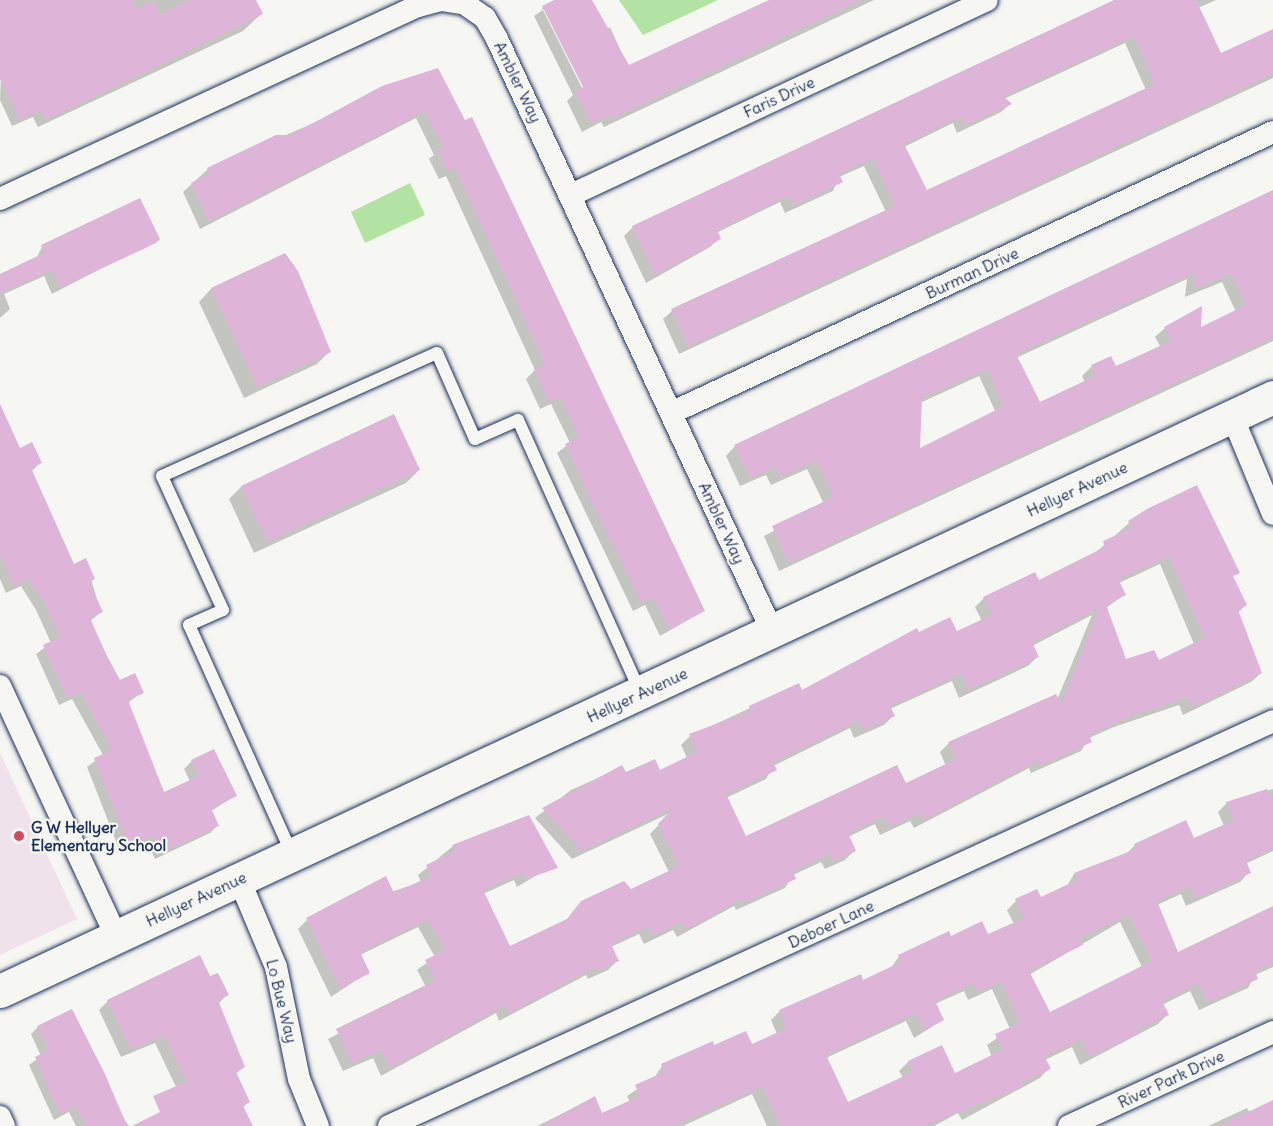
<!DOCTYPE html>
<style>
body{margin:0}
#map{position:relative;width:1273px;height:1126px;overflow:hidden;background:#f6f6f2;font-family:Delius,sans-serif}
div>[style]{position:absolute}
.built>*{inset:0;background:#efe2ea}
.green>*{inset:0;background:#b2e3a3}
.shadow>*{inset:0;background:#0003}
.building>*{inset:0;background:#dfb4d9}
.roads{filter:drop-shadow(0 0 2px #1b2f5e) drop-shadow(0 0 2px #1b2f5e)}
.lane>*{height:12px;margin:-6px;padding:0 6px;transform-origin:6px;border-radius:6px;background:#f6f6f2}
.street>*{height:22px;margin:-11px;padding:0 11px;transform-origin:11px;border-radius:11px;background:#f6f6f2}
.secondary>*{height:33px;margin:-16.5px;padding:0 16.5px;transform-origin:16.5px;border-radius:16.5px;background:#f6f6f2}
.dots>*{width:16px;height:16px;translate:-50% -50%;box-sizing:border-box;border:3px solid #f6f6f2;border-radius:50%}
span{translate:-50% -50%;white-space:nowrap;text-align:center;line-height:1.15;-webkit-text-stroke:4.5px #f6f6f2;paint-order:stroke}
.street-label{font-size:16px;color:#1b2f5e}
.poi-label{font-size:16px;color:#1b2f5e;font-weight:700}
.left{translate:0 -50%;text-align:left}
</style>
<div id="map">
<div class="built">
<i style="clip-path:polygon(0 753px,77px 919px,0 955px)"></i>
</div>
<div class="green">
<i style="clip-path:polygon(619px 0,718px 0,643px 35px)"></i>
<i style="clip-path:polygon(410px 183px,425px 215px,365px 243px,351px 212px)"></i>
</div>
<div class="shadow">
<i style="clip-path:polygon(4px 0,254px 0,261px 14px,243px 31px,38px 127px,33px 117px,12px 126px,0 100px)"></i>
<i style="clip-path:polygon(evenodd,557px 0,585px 0,605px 30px,610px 27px,628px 67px,773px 0,874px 0,604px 127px,601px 122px,582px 132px,567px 101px,573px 95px,534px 16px,557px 0,542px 8px,545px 8px,587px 93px,585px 94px,542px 8px)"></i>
<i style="clip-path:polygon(evenodd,1123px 0,1216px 0,1198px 8px,1220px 55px,1273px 31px,1273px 78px,679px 354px,663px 319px,672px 311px,886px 212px,864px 166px,839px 177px,833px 191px,785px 213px,780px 202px,716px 233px,719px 239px,710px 247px,646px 283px,624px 236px,633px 227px,1123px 0,1125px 43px,1146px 90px,926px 192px,904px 147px,953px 123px,957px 133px,1001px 112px,1010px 104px,1004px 99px,1125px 43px)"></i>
<i style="clip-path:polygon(437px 69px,704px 611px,660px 636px,645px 605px,633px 611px,557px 453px,570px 443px,551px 404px,540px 409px,526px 379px,535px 370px,446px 176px,439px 179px,429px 159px,434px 155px,416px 118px,200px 229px,183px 192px,208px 169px)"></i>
<i style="clip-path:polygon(evenodd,1273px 192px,1273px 341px,779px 571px,764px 536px,824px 504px,807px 469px,771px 485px,766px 475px,740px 486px,726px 456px,735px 446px,1273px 192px,1187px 279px,1185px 297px,1222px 282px,1236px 312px,1199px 329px,1201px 309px,1165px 328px,1155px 337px,1160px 346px,1115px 368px,1110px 358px,1091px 367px,1082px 376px,1085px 382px,1039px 404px,1016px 358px,1187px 279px,1273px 192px,979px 376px,996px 413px,918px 451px,920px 403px,979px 376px)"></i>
<i style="clip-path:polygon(158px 239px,52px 294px,44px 276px,4px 294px,10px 309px,0 318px,0 276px,36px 259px,42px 247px)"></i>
<i style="clip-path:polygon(284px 255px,329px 352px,317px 364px,244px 398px,199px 302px,211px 289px)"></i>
<i style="clip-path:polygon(394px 416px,419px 470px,406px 483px,254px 553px,229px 499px,241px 487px)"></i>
<i style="clip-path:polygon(0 424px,19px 450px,40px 463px,32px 471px,73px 566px,85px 560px,101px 612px,90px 621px,119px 682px,142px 692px,128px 703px,163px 794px,190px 781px,184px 769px,192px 761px,235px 796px,211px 811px,218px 825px,210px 833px,155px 859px,147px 842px,121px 854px,87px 767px,103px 755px,72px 699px,59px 705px,36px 654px,51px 643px,36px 610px,21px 586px,6px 593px,0 579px)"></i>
<i style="clip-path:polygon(evenodd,1196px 487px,1235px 565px,1226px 574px,1245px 605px,1238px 613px,1261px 673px,1251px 682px,1183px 715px,1179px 705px,1114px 727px,1089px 738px,1081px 751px,1031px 773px,1029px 768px,914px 828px,910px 821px,880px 835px,875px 824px,848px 837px,854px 851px,845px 860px,825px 869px,821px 862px,793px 875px,785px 888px,736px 910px,734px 906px,677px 937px,673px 930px,644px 944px,639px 934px,611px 947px,617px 961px,608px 970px,588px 979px,586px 975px,499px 1021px,496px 1013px,381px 1076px,373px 1058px,343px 1071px,328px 1039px,426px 987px,417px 970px,435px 957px,418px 927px,360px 955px,368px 972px,331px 997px,298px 929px,307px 920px,421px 882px,418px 875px,453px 846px,554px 865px,517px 887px,514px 880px,483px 894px,509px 948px,669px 872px,650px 834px,670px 813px,572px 859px,535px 818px,571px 790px,622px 767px,625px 774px,659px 772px,687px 758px,681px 745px,690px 736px,750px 708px,801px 692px,919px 634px,956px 633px,982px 621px,975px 607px,984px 598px,1039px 582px,1095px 553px,1129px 523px,1196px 487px,1160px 564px,1194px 644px,1158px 662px,1125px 661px,1106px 608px,1124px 595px,1119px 583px,1160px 564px,1196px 487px,1092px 615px,1057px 700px,949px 743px,940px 752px,946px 766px,905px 785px,745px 838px,726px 798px,766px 779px,773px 766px,850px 728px,854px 738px,884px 725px,893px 716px,890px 709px,952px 681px,959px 698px,1028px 666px,1037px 657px,1032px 646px,1092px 615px)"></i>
<i style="clip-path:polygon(evenodd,1273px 789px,1273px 851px,1245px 864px,1249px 872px,1240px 882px,1186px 906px,1181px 894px,1157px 905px,1177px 954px,1273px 908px,1273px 967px,1255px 975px,1248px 988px,1199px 1010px,1190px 991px,1162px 1005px,1167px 1015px,1158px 1024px,1080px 1065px,1072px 1047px,1045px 1060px,1049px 1068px,1040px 1078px,962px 1120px,958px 1113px,934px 1126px,767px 1126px,752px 1094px,683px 1126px,537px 1126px,594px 1098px,602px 1115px,630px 1102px,627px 1096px,654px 1078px,662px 1066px,714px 1047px,751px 1046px,777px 1034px,771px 1020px,780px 1011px,863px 982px,891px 968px,899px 956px,950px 938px,987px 936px,1014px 924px,1007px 910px,1016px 901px,1040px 899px,1067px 886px,1074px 874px,1126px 854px,1135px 845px,1193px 840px,1224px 826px,1218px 812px,1227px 803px,1273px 789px,1120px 922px,1142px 967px,1050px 1014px,1029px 975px,1120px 922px,1273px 789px,992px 989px,1010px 1029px,987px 1045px,992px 1057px,954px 1075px,941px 1047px,908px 1062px,899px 1071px,903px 1078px,847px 1104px,826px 1058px,906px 1021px,914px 1038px,943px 1020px,935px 1004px,964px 991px,968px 1000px,992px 989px)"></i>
<i style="clip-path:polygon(210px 978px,227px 995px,218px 1004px,243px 1067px,235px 1075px,248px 1102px,242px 1108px,249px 1126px,178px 1126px,176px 1087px,155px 1043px,121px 1057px,99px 1010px,108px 1001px)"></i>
<i style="clip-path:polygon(38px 1027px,119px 1112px,129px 1126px,76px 1126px,69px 1112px,54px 1120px,29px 1065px,41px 1056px,31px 1034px)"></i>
<i style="clip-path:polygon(1273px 1102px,1273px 1126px,1208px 1126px,1247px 1108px,1250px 1113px)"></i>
</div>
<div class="building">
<i style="clip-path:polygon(0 0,132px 0,136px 9px,154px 2px,159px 15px,190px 0,256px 0,263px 14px,46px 120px,41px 110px,20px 120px,0 79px)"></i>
<i style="clip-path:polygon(554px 0,592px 0,629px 65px,769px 0,860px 0,613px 118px,611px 114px,591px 123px,575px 91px,583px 87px,542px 6px)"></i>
<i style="clip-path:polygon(evenodd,1114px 0,1196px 0,1221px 53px,1273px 29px,1273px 74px,688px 346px,671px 309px,895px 206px,873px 158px,839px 174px,843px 182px,794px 205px,789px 195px,717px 230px,721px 239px,655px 275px,632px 226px,1114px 0,1134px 36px,1155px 84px,927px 190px,904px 144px,962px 116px,966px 125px,1012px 104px,1003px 96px,1134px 36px)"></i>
<i style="clip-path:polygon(438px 68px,465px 120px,472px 117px,705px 611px,669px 629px,654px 598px,642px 604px,587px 492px,565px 444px,579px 437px,560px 397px,549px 402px,534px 370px,545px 364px,455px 168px,448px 172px,437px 150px,443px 147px,425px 111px,209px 221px,191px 183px,209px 173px,207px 168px,276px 135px,291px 135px,382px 86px)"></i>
<i style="clip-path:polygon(evenodd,1273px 190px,1273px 337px,789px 563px,772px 526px,834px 497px,816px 460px,780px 477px,775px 467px,750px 478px,734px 445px,1273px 190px,1195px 272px,1194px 289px,1231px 273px,1246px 305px,1201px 327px,1202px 306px,1164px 327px,1171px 341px,1116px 366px,1111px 356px,1091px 365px,1095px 376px,1040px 402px,1016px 354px,1195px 272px,1273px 190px,988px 368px,1002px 407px,920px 448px,922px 398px,988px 368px)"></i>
<i style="clip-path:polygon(140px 198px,160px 239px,156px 243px,60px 288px,52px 270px,0 293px,0 274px,44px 253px,41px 245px)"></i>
<i style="clip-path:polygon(285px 253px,298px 271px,331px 352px,257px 387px,211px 288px)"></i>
<i style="clip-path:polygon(0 404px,20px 448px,32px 442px,42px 463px,31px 468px,74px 564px,86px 558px,95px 579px,89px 582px,103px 612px,90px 618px,105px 652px,120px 680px,135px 673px,144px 693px,128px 700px,164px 792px,199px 776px,191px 760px,214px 749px,237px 796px,211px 808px,219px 826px,163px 852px,155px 835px,129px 847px,94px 758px,112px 750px,81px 692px,67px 698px,56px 674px,43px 645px,60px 637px,44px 602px,29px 579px,14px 586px,0 555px)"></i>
<i style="clip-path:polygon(394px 414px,420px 470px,267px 542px,241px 486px)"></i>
<i style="clip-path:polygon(evenodd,1197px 485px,1240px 573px,1233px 576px,1247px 605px,1238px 610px,1262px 673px,1193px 707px,1188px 697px,1125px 718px,1089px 735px,1092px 742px,1041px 765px,1039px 760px,923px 820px,920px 813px,889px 827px,884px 816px,848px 833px,856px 851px,834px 861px,830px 853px,793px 871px,796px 879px,745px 902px,743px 898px,686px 930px,682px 922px,653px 936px,648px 926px,611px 944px,619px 961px,597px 971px,595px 967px,509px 1013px,505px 1005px,390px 1068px,382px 1050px,352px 1063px,336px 1029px,436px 980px,425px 960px,445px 950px,428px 919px,360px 952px,370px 973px,340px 989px,306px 918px,386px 876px,394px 893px,431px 876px,426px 865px,456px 851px,452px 845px,529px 815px,558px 868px,526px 879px,523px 872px,483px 890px,510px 946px,567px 919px,581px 901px,624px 881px,631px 889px,679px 866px,658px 824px,674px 807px,582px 851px,542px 808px,622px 765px,626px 772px,655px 759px,660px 770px,697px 752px,689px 734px,751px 711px,749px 706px,799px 683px,802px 690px,917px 628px,919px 632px,950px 617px,957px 631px,992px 615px,983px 597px,1035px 572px,1039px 580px,1105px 547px,1103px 541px,1132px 528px,1128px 521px,1147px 509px,1197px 485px,1169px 556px,1204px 638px,1159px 660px,1154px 650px,1126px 659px,1106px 605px,1126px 595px,1118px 579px,1169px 556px,1197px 485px,1099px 608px,1061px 704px,1056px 694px,948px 742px,956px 759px,906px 783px,897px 765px,746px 836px,726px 794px,777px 770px,773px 762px,859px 720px,863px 730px,895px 716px,890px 706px,962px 673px,968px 690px,1039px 657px,1032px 642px,1099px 608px)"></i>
<i style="clip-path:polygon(evenodd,1267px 789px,1273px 799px,1273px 848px,1246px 861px,1251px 873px,1196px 898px,1190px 886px,1157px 901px,1178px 952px,1273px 906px,1273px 963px,1255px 971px,1258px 979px,1208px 1002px,1199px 983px,1162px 1001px,1169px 1015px,1138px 1029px,1140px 1033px,1089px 1057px,1081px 1039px,1044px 1056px,1051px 1069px,1020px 1083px,1022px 1087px,923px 1126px,780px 1126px,762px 1086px,672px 1126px,540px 1126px,595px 1096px,602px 1113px,640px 1096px,635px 1085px,664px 1072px,661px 1064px,713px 1041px,714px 1045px,746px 1031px,752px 1044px,787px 1028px,779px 1010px,861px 974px,863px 980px,901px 962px,898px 955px,949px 931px,951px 936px,982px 921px,988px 934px,1024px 918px,1015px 899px,1037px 889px,1041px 897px,1077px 880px,1074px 873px,1136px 849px,1134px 844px,1186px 820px,1194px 838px,1234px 820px,1226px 802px,1267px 789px,1129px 914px,1152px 961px,1050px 1012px,1029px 971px,1083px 945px,1080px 938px,1129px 914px,1267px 789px,1001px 981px,1020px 1023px,995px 1034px,1002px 1050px,955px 1073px,942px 1045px,908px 1061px,913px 1072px,848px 1102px,826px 1055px,916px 1013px,924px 1030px,944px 1020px,935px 1001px,973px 983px,978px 992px,1001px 981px)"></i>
<i style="clip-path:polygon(200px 955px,210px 976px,218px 973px,229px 995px,218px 1000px,245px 1067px,236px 1072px,250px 1102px,243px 1106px,253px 1126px,132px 1126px,160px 1112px,153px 1096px,186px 1082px,164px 1035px,131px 1049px,107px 1000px)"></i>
<i style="clip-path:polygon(72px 1009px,105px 1074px,127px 1126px,86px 1126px,76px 1106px,61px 1114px,49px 1090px,35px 1057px,49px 1050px,37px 1026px)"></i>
<i style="clip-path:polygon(1273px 1100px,1273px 1126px,1219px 1126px)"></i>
</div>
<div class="roads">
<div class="lane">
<i style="left:292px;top:854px;width:251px;rotate:-114.2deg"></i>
<i style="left:189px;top:625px;width:37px;rotate:-24deg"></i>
<i style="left:223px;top:610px;width:147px;rotate:-114.5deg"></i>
<i style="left:162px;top:476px;width:301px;rotate:-24.1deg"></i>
<i style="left:437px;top:353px;width:94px;rotate:66.2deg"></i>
<i style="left:475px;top:439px;width:47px;rotate:-23.8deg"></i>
<i style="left:518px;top:420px;width:297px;rotate:65.8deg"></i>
</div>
<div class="street">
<i style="left:571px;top:195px;width:459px;rotate:-25.1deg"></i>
<i style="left:0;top:199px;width:460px;rotate:-24.8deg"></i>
<i style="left:418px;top:6px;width:24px;rotate:-15deg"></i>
<i style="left:441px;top:0;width:24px;rotate:9deg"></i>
<i style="left:465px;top:4px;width:24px;rotate:35deg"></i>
<i style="left:485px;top:18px;width:24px;rotate:60deg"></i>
<i style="left:497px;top:39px;width:653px;rotate:65.08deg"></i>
<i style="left:671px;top:413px;width:664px;rotate:-25.02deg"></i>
<i style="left:1232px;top:416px;width:106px;rotate:67.3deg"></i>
<i style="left:0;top:686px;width:276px;rotate:65.1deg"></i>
<i style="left:239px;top:879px;width:95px;rotate:67.2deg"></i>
<i style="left:276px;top:967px;width:114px;rotate:78.4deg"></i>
<i style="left:299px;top:1079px;width:51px;rotate:68deg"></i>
<i style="left:0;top:1117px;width:10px;rotate:66deg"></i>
<i style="left:389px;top:1126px;width:972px;rotate:-24.61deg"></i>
<i style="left:1069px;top:1126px;width:225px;rotate:-24.7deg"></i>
</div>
<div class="secondary">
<i style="left:0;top:991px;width:1405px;rotate:-25.01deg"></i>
</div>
</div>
<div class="dots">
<i style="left:19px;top:836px;background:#d1495b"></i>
</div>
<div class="street-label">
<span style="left:518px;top:82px;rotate:64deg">Ambler Way</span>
<span style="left:779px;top:97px;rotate:-25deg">Faris Drive</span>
<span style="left:972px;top:273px;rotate:-25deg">Burman Drive</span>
<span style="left:1077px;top:489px;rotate:-25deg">Hellyer Avenue</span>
<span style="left:722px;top:523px;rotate:65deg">Ambler Way</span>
<span style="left:637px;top:695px;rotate:-25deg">Hellyer Avenue</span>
<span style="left:196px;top:899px;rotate:-25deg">Hellyer Avenue</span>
<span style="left:831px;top:924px;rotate:-25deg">Deboer Lane</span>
<span style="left:282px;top:1001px;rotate:76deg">Lo Bue Way</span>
<span style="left:1171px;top:1079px;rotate:-25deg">River Park Drive</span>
</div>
<div class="poi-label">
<span class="left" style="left:31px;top:836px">G W Hellyer<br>Elementary School</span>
</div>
</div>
